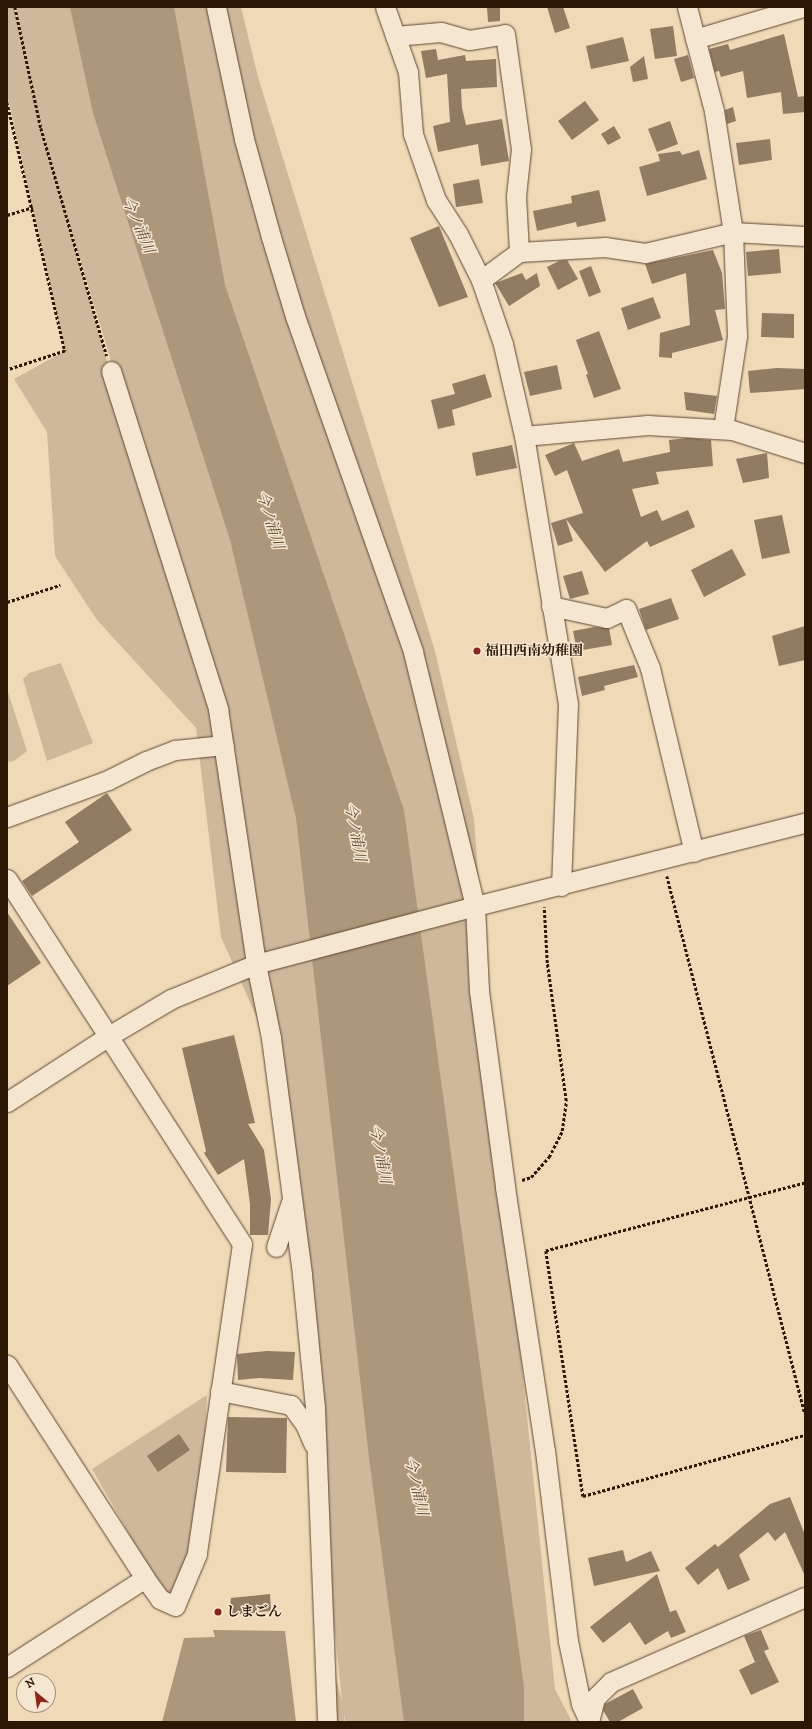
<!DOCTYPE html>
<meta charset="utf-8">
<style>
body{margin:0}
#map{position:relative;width:812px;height:1729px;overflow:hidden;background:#efd9b7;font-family:"IM FELL DW Pica","Noto Serif JP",serif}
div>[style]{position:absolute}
.green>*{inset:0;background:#ceb899}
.water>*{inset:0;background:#ad977a}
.building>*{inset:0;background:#917b61}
.path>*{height:2.5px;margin-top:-1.25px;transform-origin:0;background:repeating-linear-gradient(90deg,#2c1604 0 3px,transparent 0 5px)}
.roads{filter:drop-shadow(0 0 1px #5d4731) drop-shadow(0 0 1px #5d4731)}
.minor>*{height:19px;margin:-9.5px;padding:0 9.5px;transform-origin:9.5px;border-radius:9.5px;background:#f5e6d0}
.dots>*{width:11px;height:11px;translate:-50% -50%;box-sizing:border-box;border:2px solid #f5e6d0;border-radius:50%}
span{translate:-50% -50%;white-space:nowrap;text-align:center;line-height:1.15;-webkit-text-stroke:3px #f5e6d0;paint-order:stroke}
.poi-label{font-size:14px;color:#2c1604;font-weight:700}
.left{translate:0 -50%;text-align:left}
.water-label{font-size:15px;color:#604a33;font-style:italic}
.frame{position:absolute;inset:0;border:8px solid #2c1604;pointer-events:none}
.north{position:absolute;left:16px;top:1673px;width:40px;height:40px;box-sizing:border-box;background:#f5e6d0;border:1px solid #a5937e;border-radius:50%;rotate:331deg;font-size:11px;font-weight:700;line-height:16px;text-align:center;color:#2c1604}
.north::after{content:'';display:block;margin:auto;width:14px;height:18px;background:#8f2418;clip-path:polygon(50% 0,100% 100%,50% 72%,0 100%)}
</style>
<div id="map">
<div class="green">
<i style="clip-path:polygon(evenodd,7px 7px,14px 7px,21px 35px,16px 7px,241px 7px,258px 77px,435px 651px,474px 819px,498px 1135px,555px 1689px,572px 1722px,345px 1722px,344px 1714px,344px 1722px,327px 1722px,325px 1642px,342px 1700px,273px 1054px,221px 937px,196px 728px,97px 620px,55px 556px,47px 432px,14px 379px,65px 351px,7px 94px,7px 7px,68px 223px,69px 223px,116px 377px,111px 376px,68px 223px)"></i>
<i style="clip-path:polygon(61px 663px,93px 743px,47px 761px,23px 679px,29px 673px)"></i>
<i style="clip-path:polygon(7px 689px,27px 751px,14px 761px,7px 762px)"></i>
<i style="clip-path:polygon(207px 1395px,200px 1529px,169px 1603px,92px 1469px)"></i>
</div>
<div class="water">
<i style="clip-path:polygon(70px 7px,174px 7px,225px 285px,404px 810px,524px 1687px,524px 1722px,404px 1722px,369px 1458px,296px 818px,230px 540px,93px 113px)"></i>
<i style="clip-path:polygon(213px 1630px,285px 1631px,296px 1722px,162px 1722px,184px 1638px,215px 1637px)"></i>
</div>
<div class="building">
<i style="clip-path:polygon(487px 7px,500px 7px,500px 21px,488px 22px)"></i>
<i style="clip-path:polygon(547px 7px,563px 7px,570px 28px,555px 33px)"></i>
<i style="clip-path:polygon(673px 26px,677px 56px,655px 59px,650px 29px)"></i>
<i style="clip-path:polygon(784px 34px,798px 97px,805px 96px,805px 112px,783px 114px,781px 92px,747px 98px,743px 71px,721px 77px,719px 71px,715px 72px,709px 49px,728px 44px,730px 50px)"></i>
<i style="clip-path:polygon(623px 37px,629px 61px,591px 69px,586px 46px)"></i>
<i style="clip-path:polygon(436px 49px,438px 60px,465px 55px,466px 61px,496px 59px,497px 87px,461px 89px,462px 108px,466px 125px,502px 119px,509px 161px,481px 166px,478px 144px,438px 152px,433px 126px,450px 122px,447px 74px,426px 78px,421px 51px)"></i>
<i style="clip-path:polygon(688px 55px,694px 78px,681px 82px,674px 59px)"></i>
<i style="clip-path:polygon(644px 56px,648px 79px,633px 82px,630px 67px)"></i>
<i style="clip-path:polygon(585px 101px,599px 120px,572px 140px,558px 121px)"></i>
<i style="clip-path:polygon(733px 107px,736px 121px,727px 124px,725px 110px)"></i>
<i style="clip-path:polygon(670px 121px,678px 144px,657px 152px,648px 129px)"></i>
<i style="clip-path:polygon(614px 126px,621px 138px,608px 145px,601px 134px)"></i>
<i style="clip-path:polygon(770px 139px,772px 160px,739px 165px,736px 143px)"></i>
<i style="clip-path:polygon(699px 150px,707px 179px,647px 196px,639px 167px,660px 161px,658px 154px,680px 151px,682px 155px)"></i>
<i style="clip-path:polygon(479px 179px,483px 203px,456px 207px,453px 184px)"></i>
<i style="clip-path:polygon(599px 190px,606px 221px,577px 227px,576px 222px,537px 231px,533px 211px,572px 203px,571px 196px)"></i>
<i style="clip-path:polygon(439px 226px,468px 297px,439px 307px,410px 238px)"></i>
<i style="clip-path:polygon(779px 249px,781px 273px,748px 276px,746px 252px)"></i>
<i style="clip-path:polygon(713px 250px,722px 273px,725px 309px,715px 310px,723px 340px,672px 353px,672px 358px,659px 357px,660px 333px,690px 325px,686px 273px,652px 284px,645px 264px)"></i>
<i style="clip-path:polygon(567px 260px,578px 279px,558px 290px,547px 267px,559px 261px)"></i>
<i style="clip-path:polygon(591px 266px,601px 292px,589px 297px,579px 271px)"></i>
<i style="clip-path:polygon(522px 273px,526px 280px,537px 273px,540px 286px,509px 306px,495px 283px)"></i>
<i style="clip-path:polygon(653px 297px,661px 318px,628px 330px,621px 308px)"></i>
<i style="clip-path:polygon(762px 313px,794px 314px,794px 338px,761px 337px)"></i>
<i style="clip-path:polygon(599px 331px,621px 389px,594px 398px,586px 375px,588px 374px,576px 340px)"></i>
<i style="clip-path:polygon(557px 365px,562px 389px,530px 396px,524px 372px)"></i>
<i style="clip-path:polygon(777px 368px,805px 369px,805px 389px,750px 393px,748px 371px)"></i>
<i style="clip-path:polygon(485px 374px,492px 397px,452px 410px,455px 425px,438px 429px,431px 400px,455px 394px,452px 384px)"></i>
<i style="clip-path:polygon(684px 392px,717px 396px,714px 414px,686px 410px)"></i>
<i style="clip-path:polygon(688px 438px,711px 440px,713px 466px,656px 472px,659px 484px,632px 489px,641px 517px,657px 510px,662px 521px,688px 510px,695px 527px,650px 547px,647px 541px,605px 572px,566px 519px,573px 541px,558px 546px,551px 523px,583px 513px,567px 470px,555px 476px,545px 455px,574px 443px,582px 461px,619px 449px,623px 462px,670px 452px,669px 440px)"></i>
<i style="clip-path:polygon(512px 445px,517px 468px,476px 476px,472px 453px)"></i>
<i style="clip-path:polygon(767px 453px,769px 478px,743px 483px,736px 459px)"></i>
<i style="clip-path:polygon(782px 515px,790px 553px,762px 559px,754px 520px)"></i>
<i style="clip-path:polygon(732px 549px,746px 575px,704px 597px,691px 570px)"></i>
<i style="clip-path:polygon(582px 571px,589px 594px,570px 599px,563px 576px)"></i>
<i style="clip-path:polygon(671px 598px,679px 619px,646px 630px,639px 609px)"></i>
<i style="clip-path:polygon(805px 626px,805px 660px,779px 666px,772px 636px)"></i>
<i style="clip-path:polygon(594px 627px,609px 628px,612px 645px,577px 651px,573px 631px)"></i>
<i style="clip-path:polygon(634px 665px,638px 677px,604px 686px,605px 690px,582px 696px,578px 677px)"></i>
<i style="clip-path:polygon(107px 793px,132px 830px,32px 896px,22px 881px,79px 842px,65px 822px)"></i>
<i style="clip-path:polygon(7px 912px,41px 963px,7px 986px)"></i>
<i style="clip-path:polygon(234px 1035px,255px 1123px,248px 1124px,264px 1150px,271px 1199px,268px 1235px,250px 1235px,250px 1204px,244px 1159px,218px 1175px,204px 1153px,206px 1151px,182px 1048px)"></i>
<i style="clip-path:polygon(267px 1351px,295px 1352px,293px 1380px,259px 1378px,238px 1380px,237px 1354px)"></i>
<i style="clip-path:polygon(228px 1417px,287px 1418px,286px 1473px,226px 1472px)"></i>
<i style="clip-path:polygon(179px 1434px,190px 1450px,158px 1472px,147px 1456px)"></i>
<i style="clip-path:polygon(790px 1497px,805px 1535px,805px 1576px,785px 1532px,775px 1541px,768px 1532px,739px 1555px,750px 1580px,728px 1590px,718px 1568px,698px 1585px,685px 1568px,715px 1544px,718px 1547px,770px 1504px)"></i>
<i style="clip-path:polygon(623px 1550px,626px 1562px,651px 1551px,660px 1571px,594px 1586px,588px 1558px)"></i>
<i style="clip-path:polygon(657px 1574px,670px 1612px,676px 1610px,686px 1632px,671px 1638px,668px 1631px,645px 1645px,630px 1622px,603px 1643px,590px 1627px)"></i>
<i style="clip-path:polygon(270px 1594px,271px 1611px,229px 1615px,231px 1598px)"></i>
<i style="clip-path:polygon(761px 1630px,769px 1649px,764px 1651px,779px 1682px,751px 1695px,739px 1670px,755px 1662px,744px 1636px)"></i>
<i style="clip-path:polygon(633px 1689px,643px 1708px,618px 1722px,610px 1722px,603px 1710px,605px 1704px)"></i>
</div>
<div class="path">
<i style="left:15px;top:7px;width:124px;rotate:77.9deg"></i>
<i style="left:41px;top:128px;width:237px;rotate:73.9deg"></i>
<i style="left:7px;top:102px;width:256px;rotate:76.9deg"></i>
<i style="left:65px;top:351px;width:61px;rotate:161.9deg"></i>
<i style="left:7px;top:215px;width:27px;rotate:-17deg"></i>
<i style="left:7px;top:602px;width:56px;rotate:-17.8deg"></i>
<i style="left:667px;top:876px;width:555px;rotate:75.61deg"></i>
<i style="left:522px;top:1180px;width:9px;rotate:-18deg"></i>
<i style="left:531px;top:1177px;width:27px;rotate:-48deg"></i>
<i style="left:549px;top:1157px;width:29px;rotate:-63deg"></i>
<i style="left:562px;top:1131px;width:30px;rotate:-82deg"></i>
<i style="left:566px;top:1101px;width:139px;rotate:-97.8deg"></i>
<i style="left:547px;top:963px;width:56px;rotate:-93.1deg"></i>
<i style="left:805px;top:1183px;width:268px;rotate:165.3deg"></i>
<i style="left:546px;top:1251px;width:248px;rotate:81.4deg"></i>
<i style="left:583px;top:1496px;width:230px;rotate:-15.4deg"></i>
</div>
<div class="roads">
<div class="minor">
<i style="left:216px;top:7px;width:135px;rotate:78deg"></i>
<i style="left:244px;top:139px;width:102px;rotate:74.6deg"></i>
<i style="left:271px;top:237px;width:83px;rotate:73.1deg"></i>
<i style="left:295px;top:316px;width:356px;rotate:70.6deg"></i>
<i style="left:413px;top:652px;width:261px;rotate:76.3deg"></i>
<i style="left:475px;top:906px;width:85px;rotate:87.3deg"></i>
<i style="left:479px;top:991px;width:198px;rotate:82.4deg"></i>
<i style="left:505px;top:1187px;width:267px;rotate:81.4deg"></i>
<i style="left:545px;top:1451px;width:191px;rotate:83.1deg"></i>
<i style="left:568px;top:1641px;width:64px;rotate:78.3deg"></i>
<i style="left:581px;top:1704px;width:19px;rotate:65deg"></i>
<i style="left:385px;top:7px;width:69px;rotate:70.5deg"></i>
<i style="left:408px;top:72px;width:62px;rotate:85.4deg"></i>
<i style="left:413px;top:134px;width:70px;rotate:70.8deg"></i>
<i style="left:436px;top:200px;width:40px;rotate:57.1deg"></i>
<i style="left:458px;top:234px;width:51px;rotate:63.4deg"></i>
<i style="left:687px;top:7px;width:107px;rotate:75.4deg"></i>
<i style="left:714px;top:111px;width:122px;rotate:81.1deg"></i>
<i style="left:733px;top:232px;width:104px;rotate:87.8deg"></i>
<i style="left:737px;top:336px;width:94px;rotate:98.6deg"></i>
<i style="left:395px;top:36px;width:46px;rotate:-5deg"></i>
<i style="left:441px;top:32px;width:29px;rotate:16deg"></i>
<i style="left:469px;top:40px;width:36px;rotate:-9deg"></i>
<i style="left:505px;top:34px;width:116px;rotate:82.1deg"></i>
<i style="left:521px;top:149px;width:47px;rotate:96.1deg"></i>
<i style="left:516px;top:196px;width:56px;rotate:86.9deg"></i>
<i style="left:695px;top:39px;width:113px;rotate:-16.5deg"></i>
<i style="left:111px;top:371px;width:355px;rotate:72.4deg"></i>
<i style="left:218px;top:709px;width:258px;rotate:81.5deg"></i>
<i style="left:256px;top:964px;width:76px;rotate:78.5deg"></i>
<i style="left:271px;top:1038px;width:239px;rotate:82.5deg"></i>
<i style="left:302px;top:1275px;width:134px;rotate:84.4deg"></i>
<i style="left:315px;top:1408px;width:314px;rotate:87.8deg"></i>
<i style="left:524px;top:436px;width:124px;rotate:-5.1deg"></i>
<i style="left:648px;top:425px;width:84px;rotate:3.4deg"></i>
<i style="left:732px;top:430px;width:77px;rotate:17.5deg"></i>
<i style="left:551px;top:606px;width:57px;rotate:12.1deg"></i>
<i style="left:607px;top:618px;width:21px;rotate:-25deg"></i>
<i style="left:626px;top:609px;width:64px;rotate:67.9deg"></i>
<i style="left:650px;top:668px;width:189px;rotate:76.6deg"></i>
<i style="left:7px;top:817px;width:108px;rotate:-20.1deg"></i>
<i style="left:108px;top:780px;width:42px;rotate:-26.6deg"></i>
<i style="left:146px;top:761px;width:31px;rotate:-21deg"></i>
<i style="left:175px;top:750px;width:49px;rotate:-5.8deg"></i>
<i style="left:7px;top:879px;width:434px;rotate:57.2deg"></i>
<i style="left:242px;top:1244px;width:313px;rotate:98.3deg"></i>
<i style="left:197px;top:1554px;width:56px;rotate:112.9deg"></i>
<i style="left:175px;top:1606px;width:17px;rotate:-155deg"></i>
<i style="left:160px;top:1599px;width:26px;rotate:-126deg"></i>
<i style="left:145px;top:1578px;width:254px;rotate:-122.9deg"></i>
<i style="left:561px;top:886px;width:182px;rotate:-87.8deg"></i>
<i style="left:568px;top:704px;width:272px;rotate:-99.3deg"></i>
<i style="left:524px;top:436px;width:94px;rotate:-102.9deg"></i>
<i style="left:503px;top:344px;width:68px;rotate:-109deg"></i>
<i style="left:481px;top:280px;width:47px;rotate:-36.4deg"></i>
<i style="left:519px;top:252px;width:86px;rotate:-3.3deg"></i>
<i style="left:605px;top:247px;width:40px;rotate:8.5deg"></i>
<i style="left:645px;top:253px;width:90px;rotate:-13.4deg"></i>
<i style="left:733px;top:232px;width:72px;rotate:3.2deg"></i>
<i style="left:7px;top:1102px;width:119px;rotate:-33deg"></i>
<i style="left:107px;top:1037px;width:74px;rotate:-30.7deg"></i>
<i style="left:171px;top:999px;width:92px;rotate:-22.4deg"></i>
<i style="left:256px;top:964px;width:219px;rotate:-14.8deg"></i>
<i style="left:468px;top:908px;width:348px;rotate:-14.2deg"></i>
<i style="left:276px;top:1247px;width:47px;rotate:-71.6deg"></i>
<i style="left:220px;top:1391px;width:72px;rotate:11.2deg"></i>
<i style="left:291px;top:1405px;width:24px;rotate:54deg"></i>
<i style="left:305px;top:1424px;width:21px;rotate:67deg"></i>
<i style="left:7px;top:1667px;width:164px;rotate:-32.8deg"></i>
<i style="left:589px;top:1722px;width:25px;rotate:-76deg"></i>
<i style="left:595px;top:1698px;width:23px;rotate:-45deg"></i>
<i style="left:611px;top:1682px;width:212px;rotate:-23.7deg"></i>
</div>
</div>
<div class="dots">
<i style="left:477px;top:651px;background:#8f2418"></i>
<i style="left:218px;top:1612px;background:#8f2418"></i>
</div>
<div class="poi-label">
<span class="left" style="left:485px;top:651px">福田西南幼稚園</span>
<span class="left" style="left:226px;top:1612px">しまごん</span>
</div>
<div class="water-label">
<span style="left:138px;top:225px;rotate:67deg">今ノ浦川</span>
<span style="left:270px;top:520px;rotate:73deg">今ノ浦川</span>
<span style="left:355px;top:832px;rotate:79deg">今ノ浦川</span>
<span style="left:380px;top:1154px;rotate:79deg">今ノ浦川</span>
<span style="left:416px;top:1486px;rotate:77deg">今ノ浦川</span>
</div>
<div class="frame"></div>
<div class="north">N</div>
</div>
